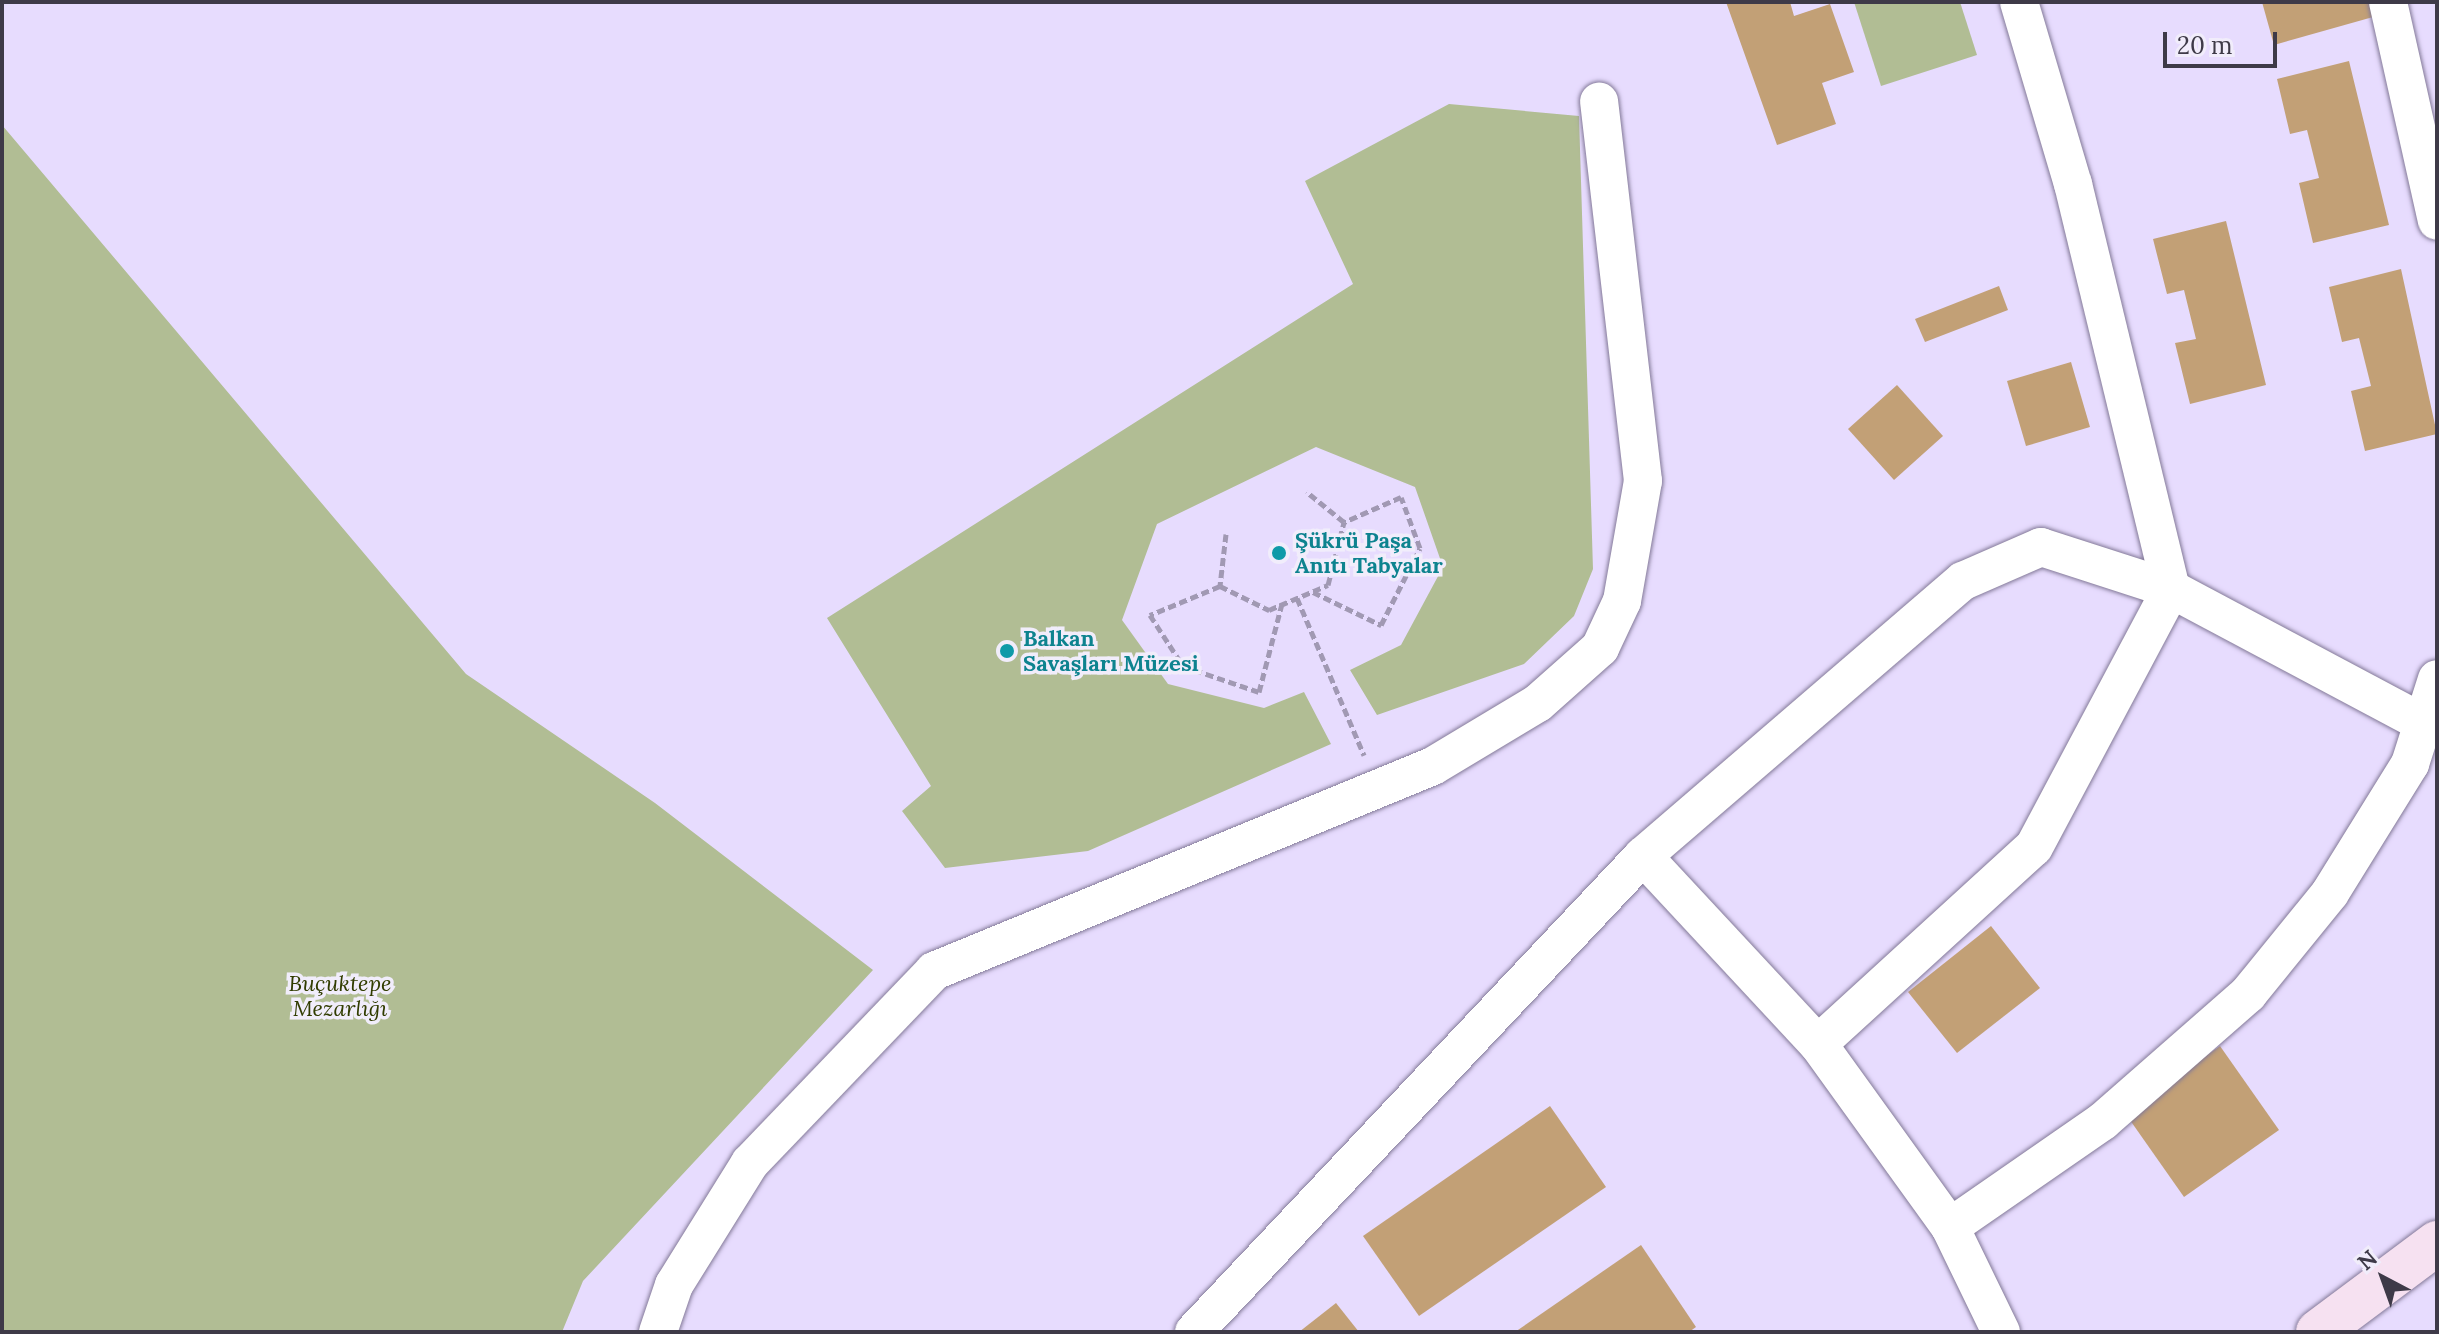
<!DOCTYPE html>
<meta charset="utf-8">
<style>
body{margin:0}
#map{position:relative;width:2439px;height:1334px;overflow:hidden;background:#e7dcfe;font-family:Lora,serif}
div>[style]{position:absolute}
.green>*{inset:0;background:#b1bd94}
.building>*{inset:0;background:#c2a076}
.path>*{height:5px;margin-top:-2.5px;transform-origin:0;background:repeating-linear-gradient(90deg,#a199b3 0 8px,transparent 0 12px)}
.roads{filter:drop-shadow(0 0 2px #837998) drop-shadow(0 0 2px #837998)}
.street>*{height:38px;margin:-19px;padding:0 19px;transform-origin:19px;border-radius:19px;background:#fff}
.secondary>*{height:44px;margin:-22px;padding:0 22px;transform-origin:22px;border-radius:22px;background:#f6e1f1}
.dots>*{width:22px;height:22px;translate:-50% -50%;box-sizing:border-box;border:4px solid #f1edfb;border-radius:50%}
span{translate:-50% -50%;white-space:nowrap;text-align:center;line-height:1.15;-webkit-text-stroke:7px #f1edfb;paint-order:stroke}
.culture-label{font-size:22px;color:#0d838f;font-weight:700}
.left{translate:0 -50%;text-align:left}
.park-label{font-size:22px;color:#313c00;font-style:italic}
.frame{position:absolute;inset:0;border:4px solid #3e3a48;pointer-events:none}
.north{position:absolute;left:2343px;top:1238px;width:80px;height:80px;-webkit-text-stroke:6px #f1edfb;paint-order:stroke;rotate:319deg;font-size:22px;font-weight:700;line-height:32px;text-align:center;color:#3e3a48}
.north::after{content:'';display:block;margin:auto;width:28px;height:36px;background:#3e3a48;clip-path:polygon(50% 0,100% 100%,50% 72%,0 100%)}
.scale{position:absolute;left:2163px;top:32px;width:114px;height:36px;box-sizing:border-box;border:4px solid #3e3a48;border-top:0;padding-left:10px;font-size:24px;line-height:28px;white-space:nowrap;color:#3e3a48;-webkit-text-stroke:6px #f1edfb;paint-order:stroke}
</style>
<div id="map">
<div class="green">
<i style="clip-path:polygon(1854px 2px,1960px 2px,1977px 55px,1881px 86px)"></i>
<i style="clip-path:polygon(1449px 104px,1579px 116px,1593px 569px,1574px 616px,1524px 664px,1377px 715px,1350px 670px,1401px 645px,1443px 567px,1415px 487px,1316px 447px,1157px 524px,1122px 620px,1168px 684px,1264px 708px,1304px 692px,1331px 744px,1088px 851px,945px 868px,902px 811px,931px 786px,827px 618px,1353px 284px,1305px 181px)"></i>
<i style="clip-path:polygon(2px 125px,466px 674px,655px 803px,873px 970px,583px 1281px,562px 1332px,2px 1332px)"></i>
</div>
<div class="building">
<i style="clip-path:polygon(1726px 2px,1790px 2px,1794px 16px,1830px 4px,1854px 72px,1822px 83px,1836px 124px,1777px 145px)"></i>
<i style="clip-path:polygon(2262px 2px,2369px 2px,2373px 17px,2274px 45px)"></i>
<i style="clip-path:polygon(2349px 61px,2389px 225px,2313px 243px,2299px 183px,2319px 178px,2307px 130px,2290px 134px,2277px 79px)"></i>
<i style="clip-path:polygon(2226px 221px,2266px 385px,2190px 404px,2175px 343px,2196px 339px,2184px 290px,2167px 294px,2153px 239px)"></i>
<i style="clip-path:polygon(2401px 269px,2437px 434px,2365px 451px,2351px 391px,2371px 386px,2359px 338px,2342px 342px,2329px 287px)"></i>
<i style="clip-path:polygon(1999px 286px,2008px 310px,1925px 342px,1915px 319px)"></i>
<i style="clip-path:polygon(2071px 362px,2090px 427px,2026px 446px,2007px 381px)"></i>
<i style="clip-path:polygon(1897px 385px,1943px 436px,1894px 480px,1848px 429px)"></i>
<i style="clip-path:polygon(1991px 926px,2040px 988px,1957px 1053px,1908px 992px)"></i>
<i style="clip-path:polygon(2220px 1046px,2279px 1130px,2184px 1197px,2125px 1113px)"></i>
<i style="clip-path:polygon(1550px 1106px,1606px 1187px,1419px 1316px,1363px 1236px)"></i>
<i style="clip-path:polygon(1641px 1245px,1696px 1327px,1689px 1332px,1515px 1332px)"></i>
<i style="clip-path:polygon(1336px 1303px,1359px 1332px,1299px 1332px)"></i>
</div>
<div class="path">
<i style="left:1226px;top:534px;width:52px;rotate:96.6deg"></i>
<i style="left:1220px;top:586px;width:55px;rotate:26.1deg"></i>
<i style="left:1269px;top:610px;width:64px;rotate:-23deg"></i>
<i style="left:1328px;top:585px;width:65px;rotate:-75.7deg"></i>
<i style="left:1344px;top:522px;width:48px;rotate:-141deg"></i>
<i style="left:1220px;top:586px;width:76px;rotate:157.5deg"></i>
<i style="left:1150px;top:615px;width:61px;rotate:57.1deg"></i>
<i style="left:1183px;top:666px;width:80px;rotate:18.9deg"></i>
<i style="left:1259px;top:692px;width:91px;rotate:-75.4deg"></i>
<i style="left:1313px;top:592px;width:76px;rotate:25.9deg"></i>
<i style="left:1381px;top:625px;width:86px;rotate:-63.1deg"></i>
<i style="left:1420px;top:548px;width:54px;rotate:-110.4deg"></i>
<i style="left:1401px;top:497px;width:62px;rotate:156.3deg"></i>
<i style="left:1297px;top:598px;width:171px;rotate:66.9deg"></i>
</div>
<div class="roads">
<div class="street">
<i style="left:2019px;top:2px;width:190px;rotate:73.5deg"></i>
<i style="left:2073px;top:184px;width:417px;rotate:76.4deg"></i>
<i style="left:2388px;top:2px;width:224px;rotate:77.4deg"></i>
<i style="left:1643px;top:856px;width:257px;rotate:47.1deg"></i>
<i style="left:1950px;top:1227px;width:186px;rotate:-34.7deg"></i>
<i style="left:2103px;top:1121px;width:193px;rotate:-41.2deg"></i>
<i style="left:2248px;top:994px;width:130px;rotate:-50.9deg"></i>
<i style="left:2330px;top:893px;width:152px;rotate:-58.2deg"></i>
<i style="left:2410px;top:764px;width:89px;rotate:-72.4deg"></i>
<i style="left:658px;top:1332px;width:50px;rotate:-71.2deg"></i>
<i style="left:674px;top:1285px;width:144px;rotate:-58.1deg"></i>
<i style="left:750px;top:1163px;width:266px;rotate:-46.2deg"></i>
<i style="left:934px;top:971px;width:539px;rotate:-22.33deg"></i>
<i style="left:1433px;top:766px;width:122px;rotate:-31deg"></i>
<i style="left:1538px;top:703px;width:83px;rotate:-41.6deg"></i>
<i style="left:1600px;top:648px;width:52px;rotate:-64.9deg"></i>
<i style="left:1622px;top:601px;width:122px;rotate:-80.1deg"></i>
<i style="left:1643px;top:481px;width:382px;rotate:-96.6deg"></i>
<i style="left:1194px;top:1332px;width:654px;rotate:-46.67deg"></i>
<i style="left:1643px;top:856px;width:422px;rotate:-40.7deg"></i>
<i style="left:1963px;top:581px;width:85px;rotate:-23.6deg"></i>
<i style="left:2041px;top:547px;width:137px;rotate:17.9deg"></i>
<i style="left:2001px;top:1332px;width:117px;rotate:-115.9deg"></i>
<i style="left:1950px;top:1227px;width:226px;rotate:-125.8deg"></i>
<i style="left:1818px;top:1044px;width:292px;rotate:-42.4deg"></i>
<i style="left:2034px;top:847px;width:292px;rotate:-62deg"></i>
<i style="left:2171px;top:589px;width:285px;rotate:28deg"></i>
</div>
<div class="secondary">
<i style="left:2318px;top:1332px;width:149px;rotate:-36.8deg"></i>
</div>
</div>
<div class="dots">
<i style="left:1279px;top:553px;background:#0f9aa8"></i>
<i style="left:1007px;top:651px;background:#0f9aa8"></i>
</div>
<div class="culture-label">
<span class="left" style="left:1295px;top:553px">Şükrü Paşa<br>Anıtı Tabyalar</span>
<span class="left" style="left:1023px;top:651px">Balkan<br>Savaşları Müzesi</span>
</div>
<div class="park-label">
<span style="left:340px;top:996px">Buçuktepe<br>Mezarlığı</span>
</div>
<div class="frame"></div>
<div class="north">N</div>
<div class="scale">20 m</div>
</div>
